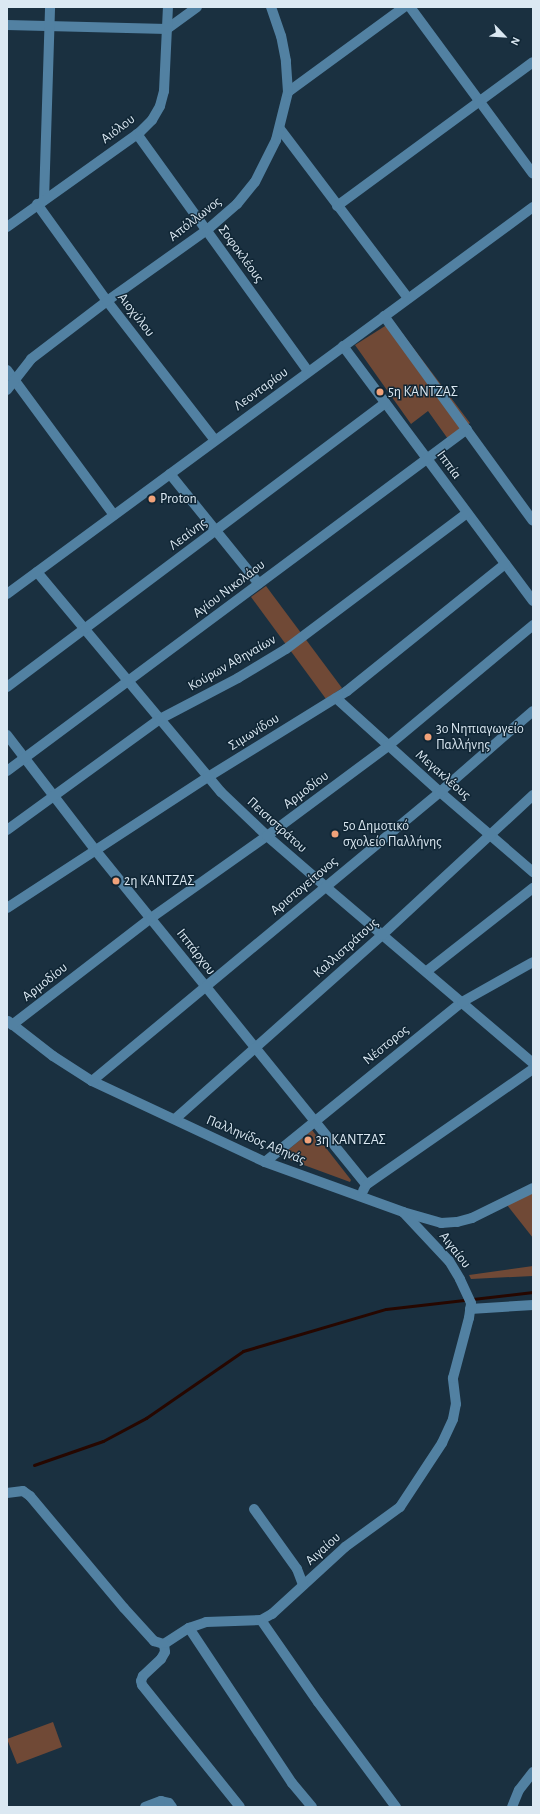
<!DOCTYPE html>
<meta charset="utf-8">
<style>
body{margin:0}
#map{position:relative;width:540px;height:1814px;overflow:hidden;background:#1a3040;font-family:"Alegreya Sans",sans-serif}
div>[style]{position:absolute}
.green>*{inset:0;background:#704936}
.stream>*{height:3px;margin:-1.5px;padding:0 1.5px;transform-origin:1.5px;border-radius:1.5px;background:#260700}
.minor>*{height:10px;margin:-5px;padding:0 5px;transform-origin:5px;border-radius:5px;background:#5281a2}
.dots>*{width:11px;height:11px;translate:-50% -50%;box-sizing:border-box;border:2px solid #102635;border-radius:50%}
span{translate:-50% -50%;white-space:nowrap;text-align:center;line-height:1.15;-webkit-text-stroke:3px #102635;paint-order:stroke}
.street-label{font-size:14px;color:#dbe8f2}
.poi-label{font-size:14px;color:#dbe8f2}
.left{translate:0 -50%;text-align:left}
.frame{position:absolute;inset:0;border:8px solid #dbe8f2;pointer-events:none}
.north{position:absolute;left:484px;top:16px;width:40px;height:40px;-webkit-text-stroke:3px #102635;paint-order:stroke;rotate:115deg;font-size:11px;font-weight:700;line-height:16px;text-align:center;color:#dbe8f2}
.north::after{content:'';display:block;margin:auto;width:14px;height:18px;background:#dbe8f2;clip-path:polygon(50% 0,100% 100%,50% 72%,0 100%)}
</style>
<div id="map">
<div class="green">
<i style="clip-path:polygon(393px 321px,470px 423px,448px 439px,428px 411px,411px 424px,355px 345px)"></i>
<i style="clip-path:polygon(266px 586px,342px 688px,326px 699px,251px 597px)"></i>
<i style="clip-path:polygon(312px 1130px,351px 1180px,350px 1182px,282px 1157px,282px 1155px)"></i>
<i style="clip-path:polygon(533px 1191px,533px 1238px,507px 1205px)"></i>
<i style="clip-path:polygon(533px 1266px,533px 1276px,471px 1279px,469px 1275px)"></i>
<i style="clip-path:polygon(53px 1722px,62px 1747px,17px 1764px,7px 1739px)"></i>
</div>
<div class="stream">
<i style="left:34px;top:1465px;width:73px;rotate:-19.2deg"></i>
<i style="left:103px;top:1441px;width:49px;rotate:-28.1deg"></i>
<i style="left:146px;top:1418px;width:118px;rotate:-34.6deg"></i>
<i style="left:243px;top:1351px;width:149px;rotate:-16.4deg"></i>
<i style="left:386px;top:1309px;width:148px;rotate:-6.6deg"></i>
</div>
<div class="minor">
<i style="left:410px;top:7px;width:207px;rotate:53.6deg"></i>
<i style="left:7px;top:25px;width:160px;rotate:1.4deg"></i>
<i style="left:167px;top:29px;width:37px;rotate:-36deg"></i>
<i style="left:288px;top:92px;width:144px;rotate:-36.2deg"></i>
<i style="left:280px;top:129px;width:212px;rotate:52.9deg"></i>
<i style="left:137px;top:134px;width:292px;rotate:54.2deg"></i>
<i style="left:44px;top:200px;width:193px;rotate:-88.2deg"></i>
<i style="left:37px;top:204px;width:120px;rotate:54.2deg"></i>
<i style="left:107px;top:301px;width:176px;rotate:52.2deg"></i>
<i style="left:337px;top:206px;width:243px;rotate:-36.3deg"></i>
<i style="left:7px;top:227px;width:163px;rotate:-35.5deg"></i>
<i style="left:140px;top:132px;width:17px;rotate:-45deg"></i>
<i style="left:152px;top:120px;width:16px;rotate:-60deg"></i>
<i style="left:160px;top:106px;width:16px;rotate:-75deg"></i>
<i style="left:164px;top:91px;width:84px;rotate:-87.3deg"></i>
<i style="left:384px;top:316px;width:253px;rotate:54deg"></i>
<i style="left:343px;top:346px;width:318px;rotate:53.3deg"></i>
<i style="left:7px;top:370px;width:180px;rotate:53.6deg"></i>
<i style="left:7px;top:390px;width:39px;rotate:-52deg"></i>
<i style="left:31px;top:359px;width:96px;rotate:-37.3deg"></i>
<i style="left:107px;top:301px;width:123px;rotate:-35.4deg"></i>
<i style="left:207px;top:230px;width:40px;rotate:-41deg"></i>
<i style="left:237px;top:204px;width:28px;rotate:-51deg"></i>
<i style="left:255px;top:182px;width:47px;rotate:-63.4deg"></i>
<i style="left:276px;top:140px;width:49px;rotate:-76deg"></i>
<i style="left:288px;top:92px;width:31px;rotate:-94deg"></i>
<i style="left:286px;top:61px;width:25px;rotate:-101deg"></i>
<i style="left:281px;top:36px;width:31px;rotate:-109deg"></i>
<i style="left:170px;top:474px;width:141px;rotate:51deg"></i>
<i style="left:37px;top:572px;width:287px;rotate:50.1deg"></i>
<i style="left:221px;top:792px;width:64px;rotate:43.7deg"></i>
<i style="left:267px;top:836px;width:78px;rotate:40.8deg"></i>
<i style="left:326px;top:887px;width:272px;rotate:40.4deg"></i>
<i style="left:7px;top:594px;width:653px;rotate:-36.34deg"></i>
<i style="left:7px;top:687px;width:473px;rotate:-36.9deg"></i>
<i style="left:336px;top:698px;width:140px;rotate:42.1deg"></i>
<i style="left:440px;top:792px;width:123px;rotate:40.7deg"></i>
<i style="left:7px;top:735px;width:146px;rotate:52.5deg"></i>
<i style="left:96px;top:851px;width:429px;rotate:51deg"></i>
<i style="left:7px;top:771px;width:573px;rotate:-36.63deg"></i>
<i style="left:7px;top:830px;width:189px;rotate:-36deg"></i>
<i style="left:160px;top:719px;width:88px;rotate:-27.7deg"></i>
<i style="left:238px;top:678px;width:56px;rotate:-31.1deg"></i>
<i style="left:286px;top:649px;width:226px;rotate:-36.9deg"></i>
<i style="left:7px;top:908px;width:240px;rotate:-33.1deg"></i>
<i style="left:208px;top:777px;width:163px;rotate:-31.7deg"></i>
<i style="left:347px;top:691px;width:203px;rotate:-38.8deg"></i>
<i style="left:427px;top:971px;width:135px;rotate:-38.1deg"></i>
<i style="left:8px;top:1021px;width:57px;rotate:37.9deg"></i>
<i style="left:53px;top:1056px;width:46px;rotate:32.7deg"></i>
<i style="left:92px;top:1081px;width:191px;rotate:25.1deg"></i>
<i style="left:265px;top:1162px;width:147px;rotate:19.9deg"></i>
<i style="left:403px;top:1212px;width:40px;rotate:16deg"></i>
<i style="left:441px;top:1223px;width:16px;rotate:-4deg"></i>
<i style="left:457px;top:1222px;width:16px;rotate:-15deg"></i>
<i style="left:472px;top:1218px;width:68px;rotate:-26.2deg"></i>
<i style="left:12px;top:1025px;width:175px;rotate:-37.6deg"></i>
<i style="left:151px;top:918px;width:142px;rotate:-35.3deg"></i>
<i style="left:267px;top:836px;width:151px;rotate:-36.6deg"></i>
<i style="left:388px;top:746px;width:189px;rotate:-39.8deg"></i>
<i style="left:92px;top:1081px;width:452px;rotate:-39.7deg"></i>
<i style="left:440px;top:792px;width:123px;rotate:-41.1deg"></i>
<i style="left:175px;top:1119px;width:277px;rotate:-41.6deg"></i>
<i style="left:382px;top:935px;width:206px;rotate:-42.8deg"></i>
<i style="left:265px;top:1162px;width:254px;rotate:-39.1deg"></i>
<i style="left:462px;top:1002px;width:81px;rotate:-29.4deg"></i>
<i style="left:363px;top:1191px;width:7px;rotate:-63deg"></i>
<i style="left:366px;top:1185px;width:203px;rotate:-34.8deg"></i>
<i style="left:470px;top:1309px;width:63px;rotate:-3.6deg"></i>
<i style="left:7px;top:1493px;width:16px;rotate:-7deg"></i>
<i style="left:23px;top:1491px;width:9px;rotate:36deg"></i>
<i style="left:30px;top:1496px;width:146px;rotate:50deg"></i>
<i style="left:124px;top:1608px;width:45px;rotate:47.7deg"></i>
<i style="left:154px;top:1641px;width:10px;rotate:17deg"></i>
<i style="left:164px;top:1644px;width:30px;rotate:-33deg"></i>
<i style="left:189px;top:1628px;width:18px;rotate:-19deg"></i>
<i style="left:206px;top:1622px;width:55px;rotate:-2.1deg"></i>
<i style="left:261px;top:1620px;width:13px;rotate:-29deg"></i>
<i style="left:272px;top:1614px;width:99px;rotate:-42.5deg"></i>
<i style="left:345px;top:1547px;width:68px;rotate:-36deg"></i>
<i style="left:400px;top:1507px;width:77px;rotate:-56.7deg"></i>
<i style="left:442px;top:1443px;width:26px;rotate:-65deg"></i>
<i style="left:453px;top:1419px;width:15px;rotate:-79deg"></i>
<i style="left:456px;top:1404px;width:26px;rotate:-97deg"></i>
<i style="left:453px;top:1378px;width:62px;rotate:-75.1deg"></i>
<i style="left:469px;top:1318px;width:15px;rotate:-82deg"></i>
<i style="left:471px;top:1303px;width:26px;rotate:-115deg"></i>
<i style="left:460px;top:1279px;width:21px;rotate:-121deg"></i>
<i style="left:449px;top:1261px;width:67px;rotate:-133.2deg"></i>
<i style="left:254px;top:1509px;width:74px;rotate:54.4deg"></i>
<i style="left:297px;top:1569px;width:17px;rotate:69deg"></i>
<i style="left:261px;top:1620px;width:100px;rotate:55.2deg"></i>
<i style="left:318px;top:1702px;width:131px;rotate:53.4deg"></i>
<i style="left:189px;top:1628px;width:186px;rotate:56.4deg"></i>
<i style="left:292px;top:1783px;width:31px;rotate:50deg"></i>
<i style="left:164px;top:1644px;width:8px;rotate:83deg"></i>
<i style="left:165px;top:1652px;width:8px;rotate:120deg"></i>
<i style="left:161px;top:1659px;width:25px;rotate:137deg"></i>
<i style="left:143px;top:1676px;width:5px;rotate:112deg"></i>
<i style="left:141px;top:1681px;width:4px;rotate:76deg"></i>
<i style="left:142px;top:1685px;width:156px;rotate:51.2deg"></i>
<i style="left:145px;top:1807px;width:17px;rotate:-21deg"></i>
<i style="left:161px;top:1801px;width:8px;rotate:14deg"></i>
<i style="left:169px;top:1803px;width:5px;rotate:53deg"></i>
<i style="left:512px;top:1807px;width:18px;rotate:-68deg"></i>
<i style="left:519px;top:1790px;width:23px;rotate:-52deg"></i>
</div>
<div class="dots">
<i style="left:380px;top:392px;background:#f0a27a"></i>
<i style="left:152px;top:499px;background:#f0a27a"></i>
<i style="left:428px;top:737px;background:#f0a27a"></i>
<i style="left:335px;top:834px;background:#f0a27a"></i>
<i style="left:116px;top:881px;background:#f0a27a"></i>
<i style="left:308px;top:1140px;background:#f0a27a"></i>
</div>
<div class="street-label">
<span style="left:118px;top:129px;rotate:-37deg">Αιόλου</span>
<span style="left:195px;top:219px;rotate:-38deg">Απόλλωνος</span>
<span style="left:241px;top:254px;rotate:54deg">Σοφοκλέους</span>
<span style="left:136px;top:315px;rotate:52deg">Αιοχύλου</span>
<span style="left:261px;top:389px;rotate:-36deg">Λεονταρίου</span>
<span style="left:449px;top:465px;rotate:54deg">Ιππία</span>
<span style="left:188px;top:534px;rotate:-37deg">Λεαίνης</span>
<span style="left:229px;top:589px;rotate:-37deg">Αγίου Νικολάου</span>
<span style="left:232px;top:663px;rotate:-30deg">Κούρων Αθηναίων</span>
<span style="left:254px;top:732px;rotate:-32deg">Σιμωνίδου</span>
<span style="left:443px;top:775px;rotate:41deg">Μεγακλέους</span>
<span style="left:306px;top:790px;rotate:-37deg">Αρμοδίου</span>
<span style="left:277px;top:825px;rotate:42deg">Πεισιστράτου</span>
<span style="left:304px;top:886px;rotate:-40deg">Αριστογείτονος</span>
<span style="left:346px;top:948px;rotate:-42deg">Καλλιστράτους</span>
<span style="left:196px;top:952px;rotate:52deg">Ιππάρχου</span>
<span style="left:45px;top:982px;rotate:-38deg">Αρμοδίου</span>
<span style="left:386px;top:1045px;rotate:-39deg">Νέστορος</span>
<span style="left:256px;top:1140px;rotate:23deg">Παλληνίδος Αθηνάς</span>
<span style="left:455px;top:1250px;rotate:52deg">Αιγαίου</span>
<span style="left:323px;top:1549px;rotate:-42deg">Αιγαίου</span>
</div>
<div class="poi-label">
<span class="left" style="left:388px;top:392px">5η ΚΑΝΤΖΑΣ</span>
<span class="left" style="left:160px;top:499px">Proton</span>
<span class="left" style="left:436px;top:737px">3ο Νηπιαγωγείο<br>Παλλήνης</span>
<span class="left" style="left:343px;top:834px">5o Δημοτικό<br>σχολείο Παλλήνης</span>
<span class="left" style="left:124px;top:881px">2η ΚΑΝΤΖΑΣ</span>
<span class="left" style="left:316px;top:1140px">3η ΚΑΝΤΖΑΣ</span>
</div>
<div class="frame"></div>
<div class="north">N</div>
</div>
